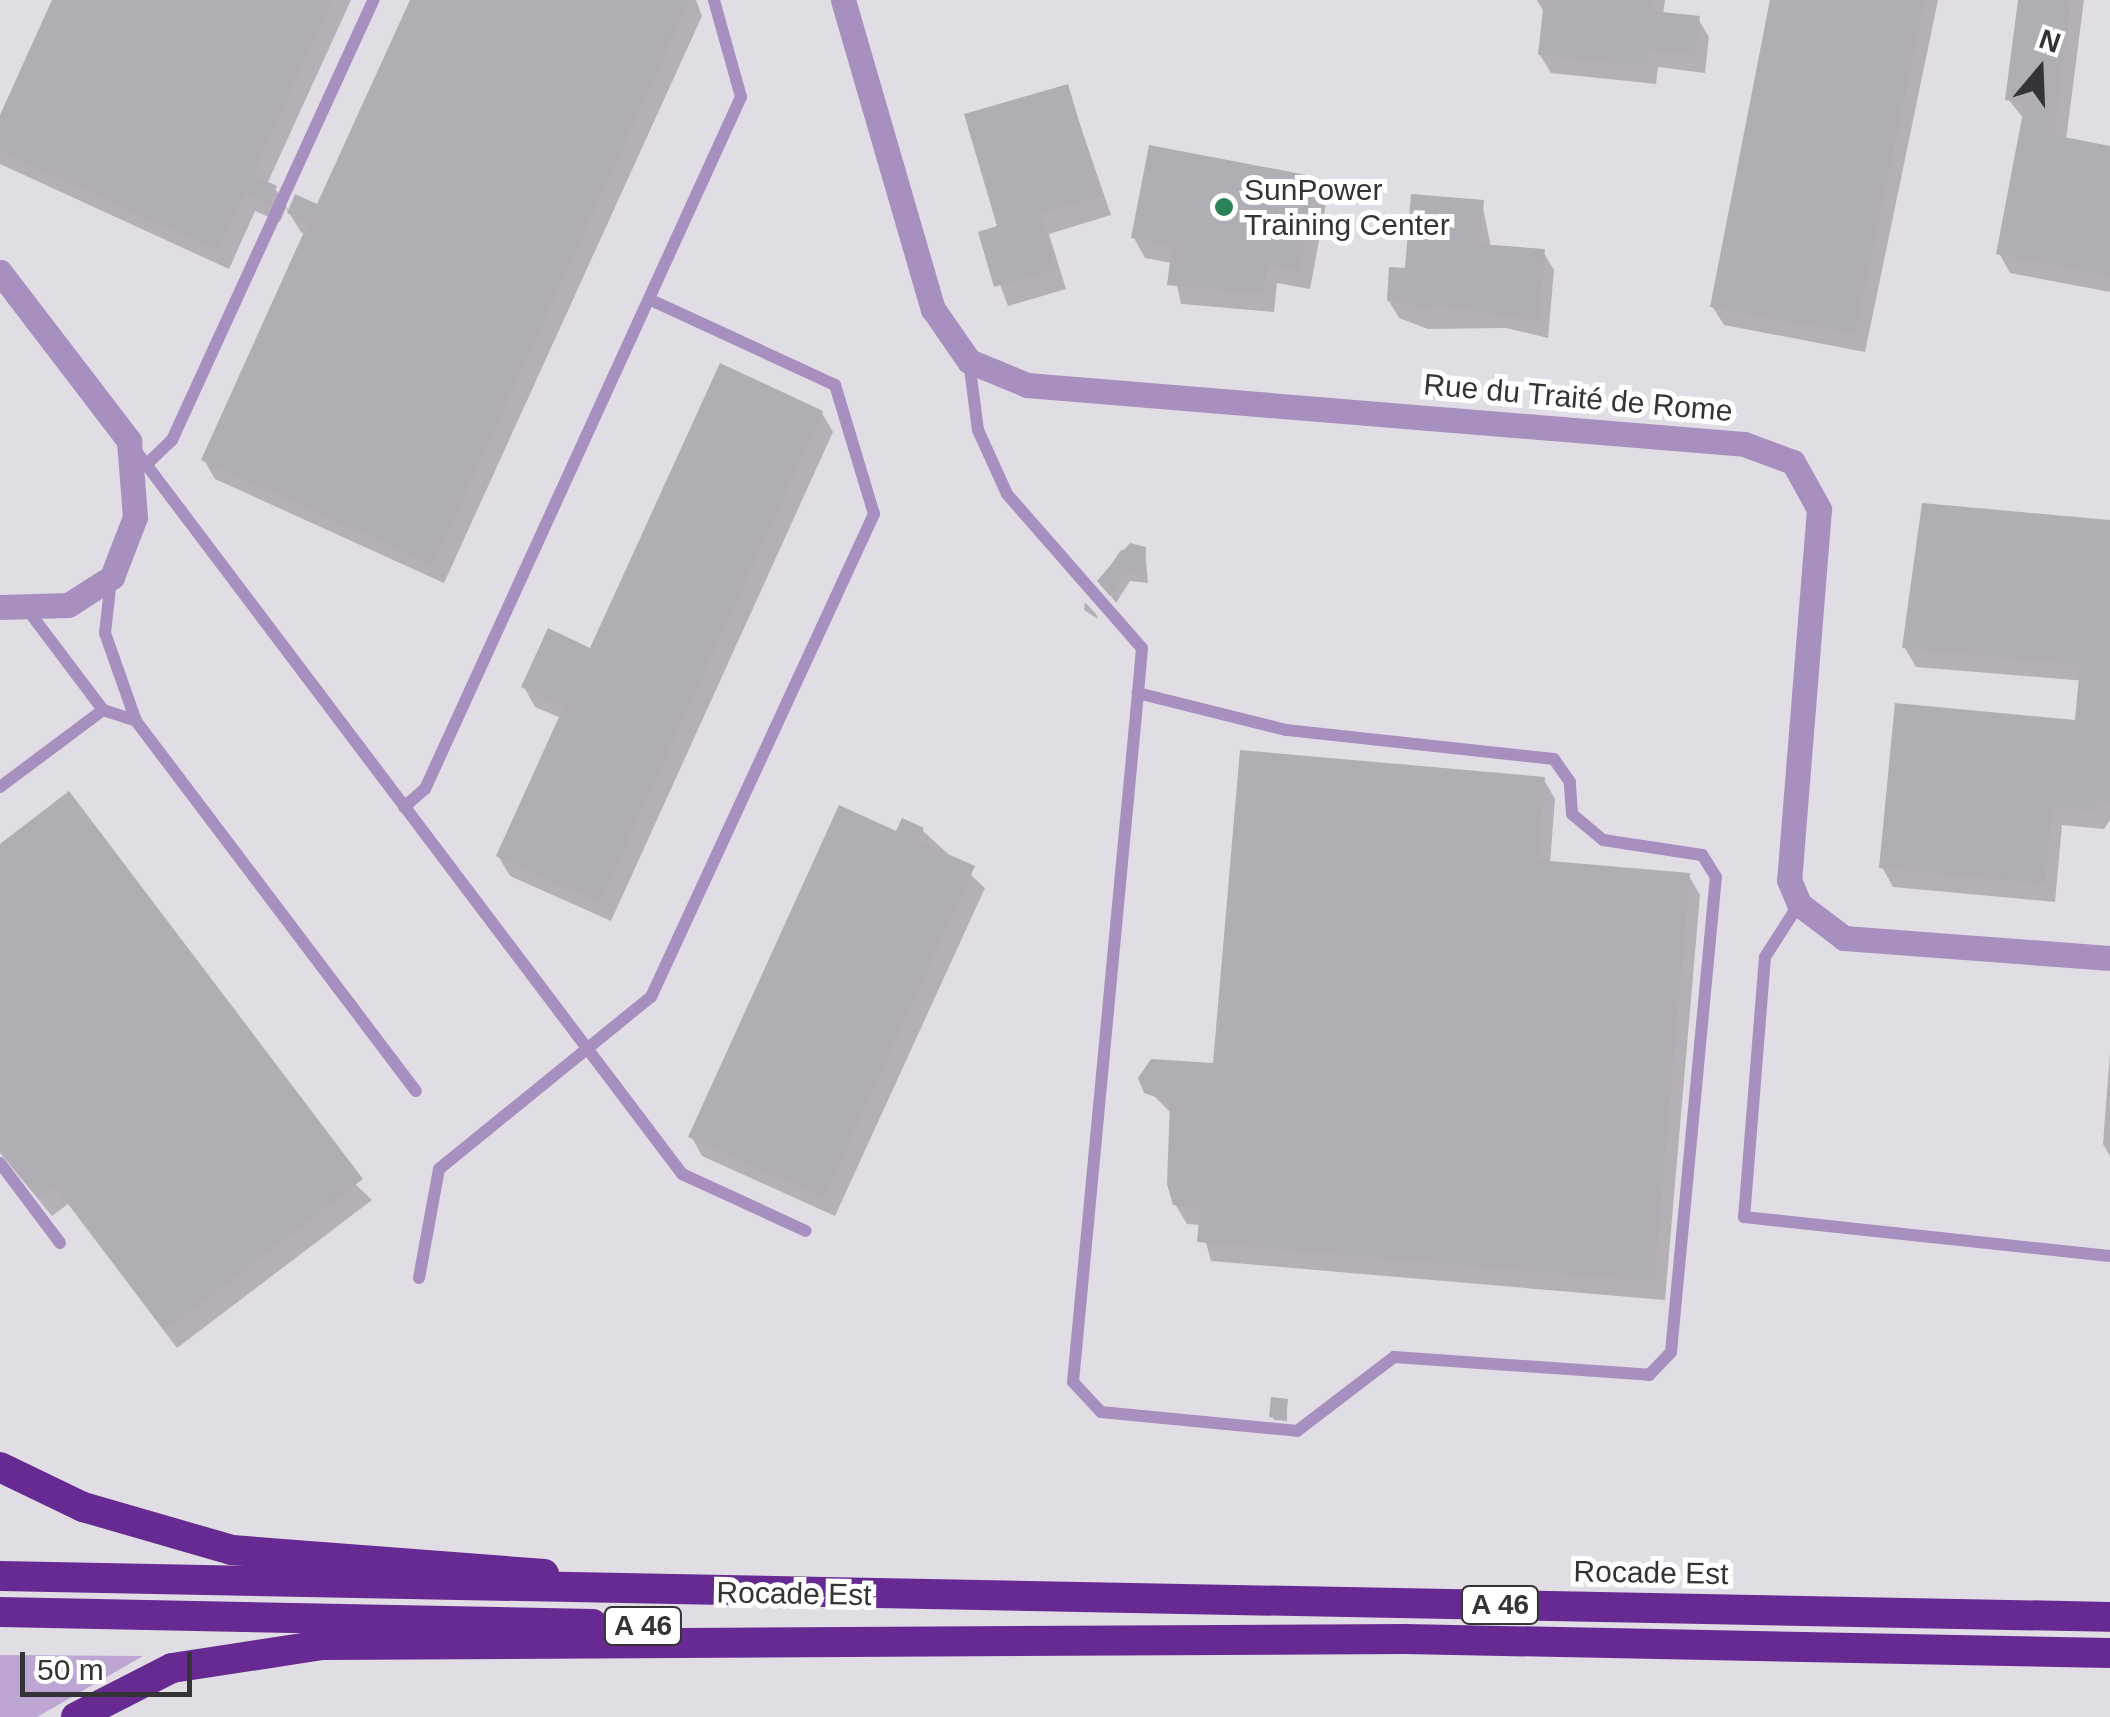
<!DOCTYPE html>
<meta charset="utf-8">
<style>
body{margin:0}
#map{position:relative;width:2110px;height:1717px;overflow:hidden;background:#e1dde4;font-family:Arial,sans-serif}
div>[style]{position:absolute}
.green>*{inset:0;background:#bda6d3}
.shadow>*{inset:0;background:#0003}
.building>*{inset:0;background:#b0adb4}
.lane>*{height:12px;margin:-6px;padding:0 6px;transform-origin:6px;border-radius:6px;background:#a78fbf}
.street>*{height:25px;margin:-12.5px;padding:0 12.5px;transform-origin:12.5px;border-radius:12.5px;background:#a78fbf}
.highway>*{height:30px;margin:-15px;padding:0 15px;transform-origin:15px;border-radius:15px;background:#672a93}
.dots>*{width:28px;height:28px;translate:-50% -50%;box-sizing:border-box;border:5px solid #fff;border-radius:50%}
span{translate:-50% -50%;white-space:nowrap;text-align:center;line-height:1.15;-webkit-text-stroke:10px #fff;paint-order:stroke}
.shield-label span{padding:2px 8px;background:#fff;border:2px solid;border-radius:8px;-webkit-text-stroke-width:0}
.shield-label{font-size:28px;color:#343335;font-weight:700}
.poi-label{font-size:30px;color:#343335}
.left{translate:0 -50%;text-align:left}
.street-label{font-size:30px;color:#343335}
.north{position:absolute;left:1990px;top:20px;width:100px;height:100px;-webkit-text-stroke:8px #fff;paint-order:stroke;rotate:19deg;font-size:28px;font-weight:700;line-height:40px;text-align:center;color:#343335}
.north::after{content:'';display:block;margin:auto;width:35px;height:45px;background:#343335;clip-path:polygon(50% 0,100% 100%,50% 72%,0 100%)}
.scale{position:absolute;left:20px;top:1652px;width:172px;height:45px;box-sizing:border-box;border:5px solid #343335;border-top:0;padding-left:12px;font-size:30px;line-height:35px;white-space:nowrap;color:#343335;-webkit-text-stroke:8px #fff;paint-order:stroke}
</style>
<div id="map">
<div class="green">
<i style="clip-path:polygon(0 1655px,143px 1656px,37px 1717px,0 1717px)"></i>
</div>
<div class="shadow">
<i style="clip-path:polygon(55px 0,351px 0,267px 184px,275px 188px,290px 213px,318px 207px,412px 0,696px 0,702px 16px,444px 583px,215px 479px,204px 460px,306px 235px,301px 232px,286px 208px,280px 222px,255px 211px,229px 269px,0 164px,0 121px)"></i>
<i style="clip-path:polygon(1537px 0,1665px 0,1663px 15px,1698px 19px,1709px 37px,1705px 73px,1658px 67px,1656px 84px,1551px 73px,1540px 55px,1545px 14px)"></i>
<i style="clip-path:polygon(1770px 0,1938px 0,1865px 352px,1724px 325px,1712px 306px)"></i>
<i style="clip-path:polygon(2020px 0,2084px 0,2066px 140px,2110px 148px,2110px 292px,2010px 273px,1999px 253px,2024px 119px,2008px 99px)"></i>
<i style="clip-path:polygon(1067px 87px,1111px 215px,1049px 234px,1066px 289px,1008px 306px,981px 234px,1000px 228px)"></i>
<i style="clip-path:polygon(1315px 179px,1327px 198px,1310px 289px,1277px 283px,1274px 312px,1181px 304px,1172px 263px,1145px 258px,1134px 238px)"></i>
<i style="clip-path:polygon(1482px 203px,1491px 247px,1543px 252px,1554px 270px,1548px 338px,1506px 328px,1428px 329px,1399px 318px,1389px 301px,1407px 271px)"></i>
<i style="clip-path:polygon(822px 413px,833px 432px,611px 921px,510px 876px,498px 856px,561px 718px,535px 707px,524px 687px,591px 651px)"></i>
<i style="clip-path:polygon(2110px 523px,2110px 683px,1916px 667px,1905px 648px)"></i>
<i style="clip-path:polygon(1145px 549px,1148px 583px,1130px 581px,1116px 603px,1100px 581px,1121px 550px)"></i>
<i style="clip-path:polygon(1085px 602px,1096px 614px,1098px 619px,1084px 610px)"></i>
<i style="clip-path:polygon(2110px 701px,2110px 820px,2104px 829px,2062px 825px,2055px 902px,1893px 887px,1882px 867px)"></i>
<i style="clip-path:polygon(1544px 780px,1555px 799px,1550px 863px,1689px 876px,1700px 895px,1665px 1300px,1211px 1261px,1201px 1225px,1187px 1224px,1175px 1204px,1172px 1114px,1141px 1083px,1215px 1066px)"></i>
<i style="clip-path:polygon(922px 830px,985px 888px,835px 1216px,702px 1156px,691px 1136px)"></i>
<i style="clip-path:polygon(0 847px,372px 1200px,177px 1348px,68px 1204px,52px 1216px,0 1153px)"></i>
<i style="clip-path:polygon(2110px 1053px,2110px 1156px,2103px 1144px)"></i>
<i style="clip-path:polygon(1287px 1401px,1287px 1421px,1274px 1420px,1272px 1416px)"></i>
</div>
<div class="building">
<i style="clip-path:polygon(52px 0,332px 0,253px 175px,277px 186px,269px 205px,244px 193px,218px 251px,0 151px,0 115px)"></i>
<i style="clip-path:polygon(410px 0,690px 0,433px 565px,201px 460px,308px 223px,287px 213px,295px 194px,317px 204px)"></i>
<i style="clip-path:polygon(1544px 0,1653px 0,1652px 11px,1700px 16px,1695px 55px,1648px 50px,1646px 66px,1538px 55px)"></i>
<i style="clip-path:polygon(1770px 0,1925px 0,1855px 334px,1710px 307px)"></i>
<i style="clip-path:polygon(2018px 0,2071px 0,2054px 135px,2110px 146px,2110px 276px,1996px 254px,2025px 102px,2005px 100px)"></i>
<i style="clip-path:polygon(1068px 84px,1101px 196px,1040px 214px,1057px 269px,994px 287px,978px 232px,997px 226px,964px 114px)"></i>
<i style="clip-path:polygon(1149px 145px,1317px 177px,1300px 270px,1267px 264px,1264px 294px,1167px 285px,1172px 246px,1131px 238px)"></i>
<i style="clip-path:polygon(1411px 194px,1484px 200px,1480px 244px,1545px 249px,1539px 321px,1434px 305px,1415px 312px,1416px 304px,1387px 301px,1389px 267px,1405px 268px)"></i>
<i style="clip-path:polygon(720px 363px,823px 411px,600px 903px,496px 856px,564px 706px,521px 687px,548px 628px,590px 648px)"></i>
<i style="clip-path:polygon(1922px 503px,2110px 520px,2110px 802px,2095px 801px,2094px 811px,2052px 807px,2045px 884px,1879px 868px,1895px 703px,2075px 720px,2080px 665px,1902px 648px)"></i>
<i style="clip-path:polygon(1130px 543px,1146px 547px,1144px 575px,1125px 573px,1110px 596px,1097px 581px)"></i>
<i style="clip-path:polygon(1240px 750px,1545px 777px,1538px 860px,1690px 873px,1654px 1282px,1197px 1242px,1200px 1208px,1173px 1205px,1167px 1184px,1170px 1102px,1144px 1093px,1138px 1078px,1151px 1059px,1213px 1063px)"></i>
<i style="clip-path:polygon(69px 791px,363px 1179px,165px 1331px,55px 1186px,39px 1198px,0 1152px,0 844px)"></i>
<i style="clip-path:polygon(839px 805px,896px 831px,902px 818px,924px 828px,918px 841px,975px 866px,824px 1198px,688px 1137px)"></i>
<i style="clip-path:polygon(1271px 1397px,1288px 1399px,1286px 1418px,1269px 1417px)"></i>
</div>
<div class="lane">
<i style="left:969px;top:361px;width:70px;rotate:82.6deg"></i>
<i style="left:978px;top:430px;width:70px;rotate:65.6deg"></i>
<i style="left:1007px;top:494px;width:205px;rotate:48.8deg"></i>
<i style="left:1142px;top:648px;width:45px;rotate:95.1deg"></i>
<i style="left:1138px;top:693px;width:692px;rotate:95.39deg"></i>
<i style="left:1073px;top:1382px;width:41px;rotate:47deg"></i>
<i style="left:1101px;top:1412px;width:197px;rotate:5.5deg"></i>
<i style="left:1297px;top:1431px;width:122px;rotate:-37.3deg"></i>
<i style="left:1394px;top:1357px;width:256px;rotate:4deg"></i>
<i style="left:1649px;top:1375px;width:32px;rotate:-46deg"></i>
<i style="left:1671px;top:1352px;width:477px;rotate:-84.6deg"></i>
<i style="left:1716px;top:877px;width:26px;rotate:-122deg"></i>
<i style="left:1702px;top:855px;width:100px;rotate:-171.4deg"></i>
<i style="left:1603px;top:840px;width:40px;rotate:-140deg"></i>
<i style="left:1572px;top:814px;width:32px;rotate:-94deg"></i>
<i style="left:1570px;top:782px;width:28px;rotate:-125deg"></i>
<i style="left:1554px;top:759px;width:270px;rotate:-173.8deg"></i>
<i style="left:1286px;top:730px;width:153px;rotate:-166deg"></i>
<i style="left:133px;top:447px;width:911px;rotate:52.94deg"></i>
<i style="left:682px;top:1174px;width:136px;rotate:24.7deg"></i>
<i style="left:147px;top:464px;width:35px;rotate:-44deg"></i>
<i style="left:172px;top:440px;width:484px;rotate:-65.4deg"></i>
<i style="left:111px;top:579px;width:54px;rotate:96.3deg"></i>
<i style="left:105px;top:633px;width:93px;rotate:70.6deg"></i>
<i style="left:136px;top:721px;width:464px;rotate:52.9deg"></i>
<i style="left:30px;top:613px;width:121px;rotate:53deg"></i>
<i style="left:103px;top:710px;width:35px;rotate:18deg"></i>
<i style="left:0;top:787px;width:129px;rotate:-36.8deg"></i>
<i style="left:404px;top:807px;width:28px;rotate:-41deg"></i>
<i style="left:425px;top:789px;width:761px;rotate:-65.46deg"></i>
<i style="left:741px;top:97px;width:101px;rotate:-105.6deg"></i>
<i style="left:1799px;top:904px;width:63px;rotate:122.7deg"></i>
<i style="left:1765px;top:957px;width:261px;rotate:94.6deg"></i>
<i style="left:1744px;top:1217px;width:368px;rotate:6.1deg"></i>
<i style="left:0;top:1163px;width:100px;rotate:53.1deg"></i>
<i style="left:419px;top:1278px;width:111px;rotate:-79.6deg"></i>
<i style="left:439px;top:1169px;width:273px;rotate:-39.1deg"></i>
<i style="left:651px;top:997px;width:532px;rotate:-65.22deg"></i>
<i style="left:874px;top:514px;width:135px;rotate:-106.8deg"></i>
<i style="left:835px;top:385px;width:198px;rotate:-155.2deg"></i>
</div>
<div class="street">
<i style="left:843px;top:0;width:322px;rotate:73.8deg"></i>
<i style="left:933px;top:309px;width:63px;rotate:55.3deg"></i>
<i style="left:969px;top:361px;width:63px;rotate:22.5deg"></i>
<i style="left:1027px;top:385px;width:719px;rotate:4.7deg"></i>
<i style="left:1744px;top:444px;width:52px;rotate:20.2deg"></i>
<i style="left:1793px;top:462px;width:54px;rotate:61deg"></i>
<i style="left:1819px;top:509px;width:372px;rotate:94.6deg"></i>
<i style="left:1789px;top:880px;width:26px;rotate:67deg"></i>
<i style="left:1799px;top:904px;width:56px;rotate:37.1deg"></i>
<i style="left:1844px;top:938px;width:267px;rotate:4.3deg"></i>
<i style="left:0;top:272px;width:213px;rotate:52.6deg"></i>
<i style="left:129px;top:441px;width:76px;rotate:85.5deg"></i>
<i style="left:135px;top:517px;width:64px;rotate:111deg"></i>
<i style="left:112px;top:577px;width:52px;rotate:147.5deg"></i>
<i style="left:68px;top:605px;width:68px;rotate:178.3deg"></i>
</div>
<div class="highway">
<i style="left:0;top:1467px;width:92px;rotate:25.7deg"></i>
<i style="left:83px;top:1507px;width:155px;rotate:16.1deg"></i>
<i style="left:232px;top:1550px;width:313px;rotate:4.4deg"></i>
<i style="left:0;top:1576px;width:2110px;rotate:1.11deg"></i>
<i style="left:0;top:1612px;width:593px;rotate:1.16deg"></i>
<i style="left:76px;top:1717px;width:108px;rotate:-27deg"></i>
<i style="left:172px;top:1668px;width:152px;rotate:-8.7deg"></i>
<i style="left:322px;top:1645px;width:1083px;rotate:-0.32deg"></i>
<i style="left:1405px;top:1639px;width:705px;rotate:1.14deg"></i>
</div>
<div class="dots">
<i style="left:1224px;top:207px;background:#2b8256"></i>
</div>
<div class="shield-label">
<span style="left:1500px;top:1605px">A 46</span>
<span style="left:643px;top:1626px">A 46</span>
</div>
<div class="poi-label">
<span class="left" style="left:1244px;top:207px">SunPower<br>Training Center</span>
</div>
<div class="street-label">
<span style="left:1578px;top:398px;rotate:5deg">Rue du Traité de Rome</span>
<span style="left:1651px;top:1573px;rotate:1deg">Rocade Est</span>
<span style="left:794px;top:1594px;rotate:1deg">Rocade Est</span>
</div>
<div class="north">N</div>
<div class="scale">50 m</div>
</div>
